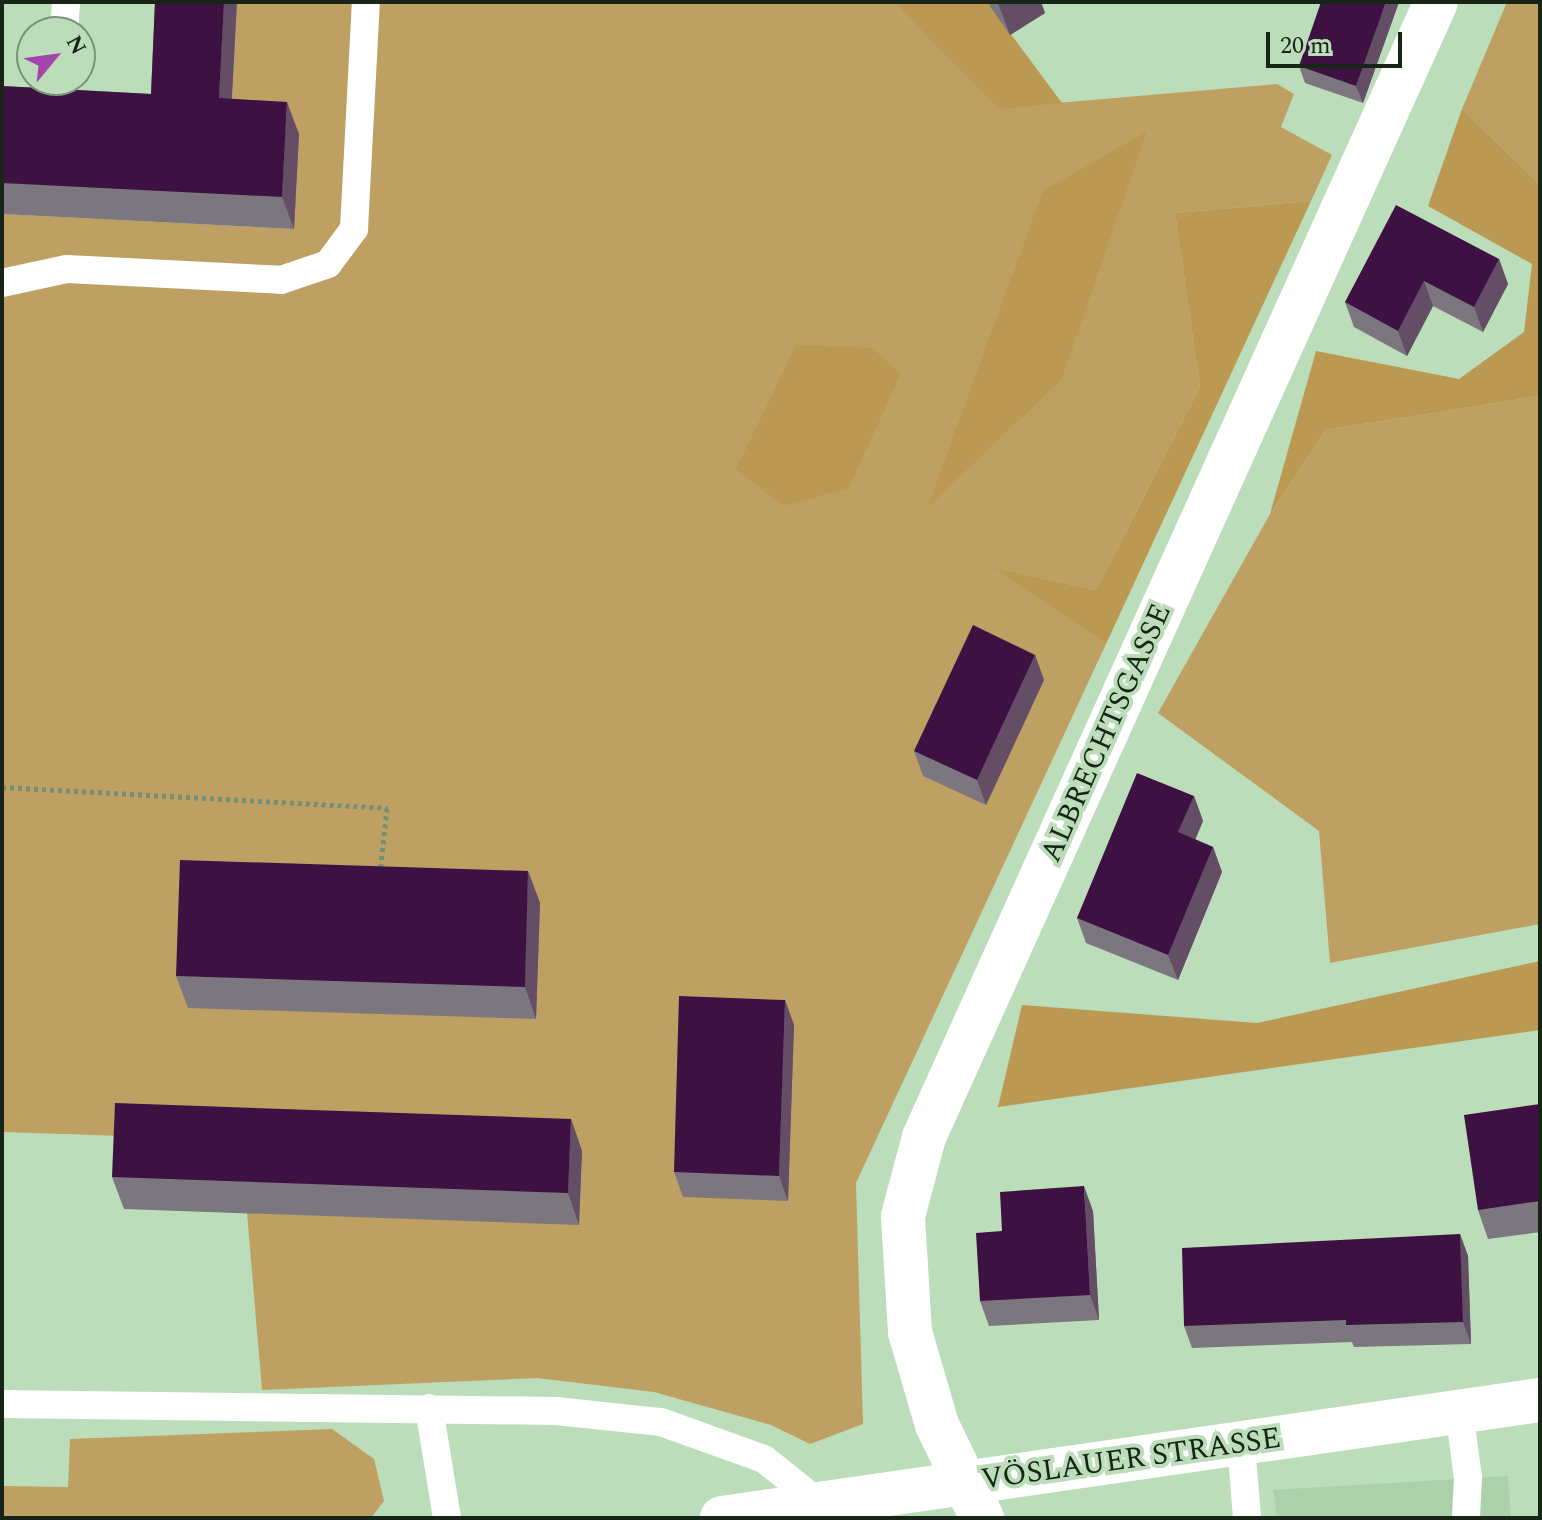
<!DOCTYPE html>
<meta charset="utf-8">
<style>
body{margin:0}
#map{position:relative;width:1542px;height:1520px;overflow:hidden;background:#bbddb9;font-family:Spectral,serif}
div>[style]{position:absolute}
.built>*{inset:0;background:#aad1a9}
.green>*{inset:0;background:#bea062}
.forest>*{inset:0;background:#bc9953}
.path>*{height:5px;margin-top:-2.5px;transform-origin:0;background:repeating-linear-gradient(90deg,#768f75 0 4px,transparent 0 8px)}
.lane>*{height:28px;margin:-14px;padding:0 14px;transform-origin:14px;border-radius:14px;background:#fff}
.street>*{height:44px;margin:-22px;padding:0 22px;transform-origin:22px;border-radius:22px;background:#fff}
.primary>*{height:44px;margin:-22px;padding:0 22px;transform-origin:22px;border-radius:22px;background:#fff}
.wall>*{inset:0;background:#7c777e}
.shaded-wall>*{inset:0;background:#644e66}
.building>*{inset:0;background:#3e1143}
span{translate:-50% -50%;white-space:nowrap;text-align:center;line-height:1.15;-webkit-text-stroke:8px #bbddb9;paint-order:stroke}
.street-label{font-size:30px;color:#172417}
.frame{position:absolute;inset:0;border:4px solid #172417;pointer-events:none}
.north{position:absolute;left:16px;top:16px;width:80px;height:80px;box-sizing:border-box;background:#bbddb9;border:2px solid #799378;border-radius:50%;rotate:61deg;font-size:22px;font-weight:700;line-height:32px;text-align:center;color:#172417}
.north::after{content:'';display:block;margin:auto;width:28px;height:36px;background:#a445ae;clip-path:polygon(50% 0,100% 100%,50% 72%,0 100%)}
.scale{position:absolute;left:1266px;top:32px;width:136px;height:36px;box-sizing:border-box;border:4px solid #172417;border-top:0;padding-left:10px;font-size:24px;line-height:28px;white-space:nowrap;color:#172417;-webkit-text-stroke:6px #bbddb9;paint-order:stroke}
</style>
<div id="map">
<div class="built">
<i style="clip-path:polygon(1508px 1476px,1511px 1518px,1277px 1518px,1273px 1490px)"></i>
</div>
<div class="green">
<i style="clip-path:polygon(237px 2px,893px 2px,1000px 108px,1277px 84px,1294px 94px,1281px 127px,1332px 155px,1311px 201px,1175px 213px,1200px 387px,1096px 590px,995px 569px,1106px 644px,856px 1183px,863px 1424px,810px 1444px,771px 1425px,654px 1392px,537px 1378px,262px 1390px,247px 1213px,579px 1224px,582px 1151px,2px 1132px,2px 214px,294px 229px,230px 130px)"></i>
<i style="clip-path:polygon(1507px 2px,1540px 2px,1540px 185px,1462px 109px)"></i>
<i style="clip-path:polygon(1540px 396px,1540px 924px,1330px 963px,1319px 831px,1158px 713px,1270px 514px,1326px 430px)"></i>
<i style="clip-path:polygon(332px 1429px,374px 1459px,384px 1501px,371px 1518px,2px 1518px,2px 1486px,68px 1487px,70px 1439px)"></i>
</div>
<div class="forest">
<i style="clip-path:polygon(893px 2px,987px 2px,1062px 103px,999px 109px)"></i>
<i style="clip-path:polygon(1462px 109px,1540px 185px,1540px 396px,1326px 430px,1270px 514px,1316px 351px,1459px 379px,1524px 332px,1532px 264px,1428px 206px)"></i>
<i style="clip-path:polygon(1147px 131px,1062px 379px,927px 508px,1043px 191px)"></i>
<i style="clip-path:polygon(1311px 201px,1106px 644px,993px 568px,1096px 590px,1200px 387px,1175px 213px)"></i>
<i style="clip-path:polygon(796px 345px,872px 348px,901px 373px,849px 488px,783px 506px,736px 469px)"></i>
<i style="clip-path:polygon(1540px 961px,1540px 1030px,998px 1107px,1022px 1005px,1257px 1023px)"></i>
</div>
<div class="path">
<i style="left:2px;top:787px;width:386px;rotate:3.1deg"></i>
<i style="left:387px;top:808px;width:65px;rotate:96.1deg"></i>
</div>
<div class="lane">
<i style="left:64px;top:32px;width:30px;rotate:-86deg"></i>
<i style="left:2px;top:104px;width:58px;rotate:3deg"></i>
<i style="left:60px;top:107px;width:27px;rotate:-86deg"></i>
<i style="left:2px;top:283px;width:66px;rotate:-12.2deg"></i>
<i style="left:67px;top:269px;width:214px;rotate:2.9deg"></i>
<i style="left:281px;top:280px;width:50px;rotate:-18.8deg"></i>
<i style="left:328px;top:264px;width:44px;rotate:-53.4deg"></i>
<i style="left:354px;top:229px;width:227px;rotate:-87deg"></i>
<i style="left:2px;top:1404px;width:554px;rotate:0.72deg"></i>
<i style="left:556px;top:1411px;width:106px;rotate:6deg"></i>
<i style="left:661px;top:1422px;width:109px;rotate:19.8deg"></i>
<i style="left:764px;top:1459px;width:70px;rotate:38.7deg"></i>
<i style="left:429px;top:1408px;width:111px;rotate:80.7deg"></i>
<i style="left:1459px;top:1410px;width:69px;rotate:82.5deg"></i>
<i style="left:1468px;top:1478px;width:40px;rotate:92.9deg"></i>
<i style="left:1241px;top:1443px;width:75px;rotate:85.4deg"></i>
</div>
<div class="street">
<i style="left:982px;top:1518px;width:103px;rotate:-115.8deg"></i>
<i style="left:937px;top:1425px;width:97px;rotate:-106.2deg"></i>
<i style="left:910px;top:1332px;width:116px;rotate:-93.5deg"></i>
<i style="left:903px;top:1216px;width:82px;rotate:-75.1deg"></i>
<i style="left:924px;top:1137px;width:1245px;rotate:-65.72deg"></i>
</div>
<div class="primary">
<i style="left:722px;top:1518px;width:826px;rotate:-8.21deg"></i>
</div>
<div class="wall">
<i style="clip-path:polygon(155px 2px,237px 2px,232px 99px,299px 134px,294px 229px,2px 214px,2px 86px,151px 94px)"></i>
<i style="clip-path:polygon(987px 2px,1041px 2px,1045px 13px,1010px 35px)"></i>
<i style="clip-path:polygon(1399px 2px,1363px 103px,1305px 83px,1299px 66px)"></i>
<i style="clip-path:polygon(1499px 259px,1508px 284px,1483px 332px,1433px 306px,1407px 356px,1354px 327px,1345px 302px)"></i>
<i style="clip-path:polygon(1035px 655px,1044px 680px,986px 805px,923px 776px,914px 751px)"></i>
<i style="clip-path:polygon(1194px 796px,1203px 821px,1195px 839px,1213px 847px,1222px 872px,1178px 980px,1086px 943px,1077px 918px)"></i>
<i style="clip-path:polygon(528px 871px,540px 903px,536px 1019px,188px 1008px,176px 976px)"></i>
<i style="clip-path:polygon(785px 1000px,794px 1025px,788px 1201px,683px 1197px,674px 1172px)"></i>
<i style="clip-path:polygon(1540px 1104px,1540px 1232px,1488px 1239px,1478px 1210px)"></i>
<i style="clip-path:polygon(571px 1119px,582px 1151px,579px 1225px,124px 1209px,112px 1177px)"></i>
<i style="clip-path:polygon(1093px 1211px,1099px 1320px,989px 1326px,980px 1301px,1002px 1231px)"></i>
<i style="clip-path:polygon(1460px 1234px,1468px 1256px,1471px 1344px,1354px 1347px,1352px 1342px,1192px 1348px,1184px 1326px)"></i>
</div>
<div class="shaded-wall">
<i style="clip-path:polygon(224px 2px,237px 2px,230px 130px,219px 98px)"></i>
<i style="clip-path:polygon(1000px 2px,1041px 2px,1045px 13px,1010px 35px,998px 3px)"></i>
<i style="clip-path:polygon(1386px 2px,1399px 2px,1363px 103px,1356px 86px)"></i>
<i style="clip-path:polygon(287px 102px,299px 134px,294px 229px,282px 197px)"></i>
<i style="clip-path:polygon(1499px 259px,1508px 284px,1483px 332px,1474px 307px)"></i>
<i style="clip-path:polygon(1424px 281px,1433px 306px,1407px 356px,1398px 331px)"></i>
<i style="clip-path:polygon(1035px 655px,1044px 680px,986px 805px,977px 780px)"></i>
<i style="clip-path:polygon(1194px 796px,1203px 821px,1188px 857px,1178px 832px)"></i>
<i style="clip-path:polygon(1213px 847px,1222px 872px,1178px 980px,1168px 955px)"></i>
<i style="clip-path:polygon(528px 871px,540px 903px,536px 1019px,525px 987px)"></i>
<i style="clip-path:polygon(785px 1000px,794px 1025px,788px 1201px,779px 1176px)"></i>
<i style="clip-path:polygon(571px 1119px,582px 1151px,579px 1225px,568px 1193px)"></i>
<i style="clip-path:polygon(1084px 1186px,1093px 1211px,1099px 1320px,1090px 1295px)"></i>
<i style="clip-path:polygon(1460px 1234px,1468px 1256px,1471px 1344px,1463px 1322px)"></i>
</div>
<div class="building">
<i style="clip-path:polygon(155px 2px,224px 2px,219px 98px,287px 102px,282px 197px,2px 183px,2px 86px,151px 94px)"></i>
<i style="clip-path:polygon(1321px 2px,1386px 2px,1356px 86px,1299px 66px)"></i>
<i style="clip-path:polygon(1396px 205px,1499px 259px,1474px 307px,1424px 281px,1398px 331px,1345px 302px)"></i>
<i style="clip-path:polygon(973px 625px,1035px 655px,977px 780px,914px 751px)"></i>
<i style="clip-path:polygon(1137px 773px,1194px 796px,1178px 832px,1213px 847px,1168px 955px,1077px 918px)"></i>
<i style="clip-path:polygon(180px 860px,528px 871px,525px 987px,176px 976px)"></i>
<i style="clip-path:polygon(679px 996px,785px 1000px,779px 1176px,674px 1172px)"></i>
<i style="clip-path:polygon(115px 1103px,571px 1119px,568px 1193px,112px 1177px)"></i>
<i style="clip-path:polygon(1540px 1104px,1540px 1201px,1478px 1210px,1464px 1115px)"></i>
<i style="clip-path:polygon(1084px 1186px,1090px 1295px,980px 1301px,976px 1233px,1002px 1231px,1000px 1192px)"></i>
<i style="clip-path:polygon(1460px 1234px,1463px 1322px,1346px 1325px,1346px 1320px,1184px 1326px,1182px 1248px)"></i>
</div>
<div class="street-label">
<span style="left:1106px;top:733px;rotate:-66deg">ALBRECHTSGASSE</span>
<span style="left:1131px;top:1459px;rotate:-8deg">VÖSLAUER STRASSE</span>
</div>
<div class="frame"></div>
<div class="north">N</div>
<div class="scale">20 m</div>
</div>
